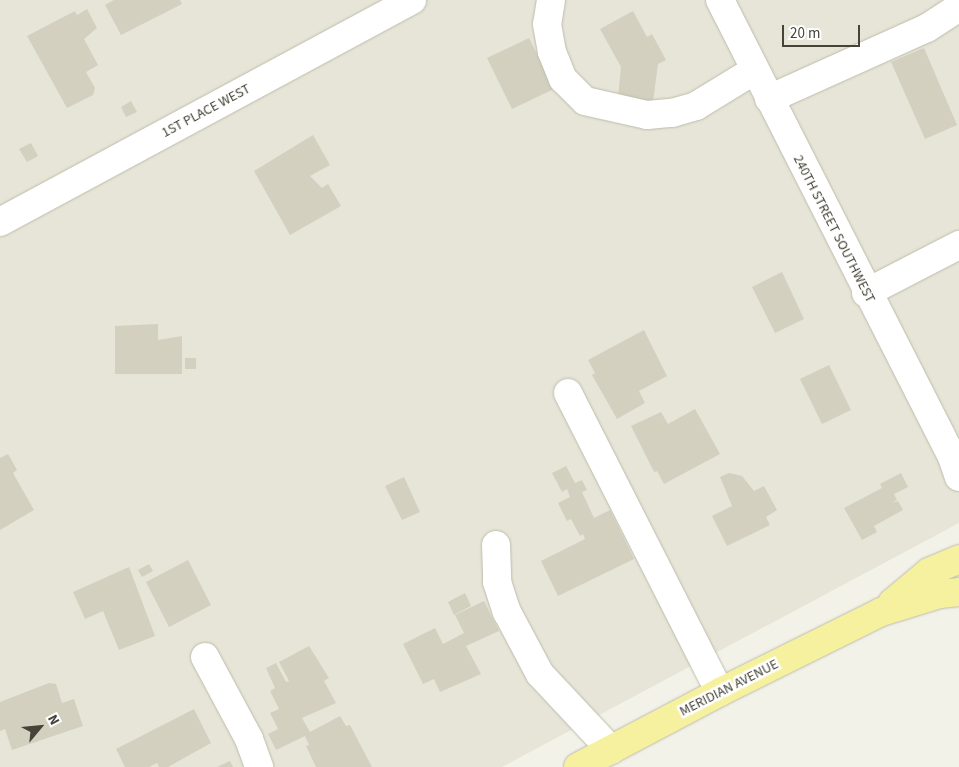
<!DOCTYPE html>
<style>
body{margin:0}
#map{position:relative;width:959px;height:767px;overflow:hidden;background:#f3f2e9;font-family:"Source Sans 3",sans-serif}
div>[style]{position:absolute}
.residential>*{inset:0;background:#e6e5d7}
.building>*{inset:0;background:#d3d0bf}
.roads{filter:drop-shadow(0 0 1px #bebcac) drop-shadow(0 0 1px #bebcac)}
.minor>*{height:28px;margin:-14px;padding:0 14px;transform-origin:14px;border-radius:14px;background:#fff}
.major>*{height:28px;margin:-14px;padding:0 14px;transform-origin:14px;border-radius:14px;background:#f6f19f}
span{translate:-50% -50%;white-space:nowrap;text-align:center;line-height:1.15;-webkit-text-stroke:5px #fff;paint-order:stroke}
.street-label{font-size:14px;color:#464438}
.north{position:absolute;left:15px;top:702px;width:50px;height:50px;-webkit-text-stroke:4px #fff;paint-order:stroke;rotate:62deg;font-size:14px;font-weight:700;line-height:20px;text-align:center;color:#464438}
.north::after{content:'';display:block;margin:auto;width:18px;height:22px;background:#464438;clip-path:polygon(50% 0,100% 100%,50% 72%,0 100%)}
.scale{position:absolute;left:782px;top:25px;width:78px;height:22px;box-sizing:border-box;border:2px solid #464438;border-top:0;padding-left:6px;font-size:15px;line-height:18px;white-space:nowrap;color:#464438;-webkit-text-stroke:4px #fff;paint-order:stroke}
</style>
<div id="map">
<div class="residential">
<i style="clip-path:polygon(0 0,959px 0,959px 523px,502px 767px,0 767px)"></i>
</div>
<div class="building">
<i style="clip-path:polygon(114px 0,180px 0,182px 4px,121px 35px,105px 5px)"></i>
<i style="clip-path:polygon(87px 9px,97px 28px,84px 39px,98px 65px,86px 72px,95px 88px,93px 95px,67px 108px,27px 36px,75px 11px,77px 15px)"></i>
<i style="clip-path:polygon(633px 11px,647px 37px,652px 34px,666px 60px,658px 64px,653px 102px,618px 98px,621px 67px,600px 29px)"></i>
<i style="clip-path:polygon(529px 38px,554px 89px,512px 109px,487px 58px)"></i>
<i style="clip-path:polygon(924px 48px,957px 125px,925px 139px,891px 62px)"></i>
<i style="clip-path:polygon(131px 101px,137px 112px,126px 117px,121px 107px)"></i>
<i style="clip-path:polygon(313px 135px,330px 165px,310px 176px,322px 188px,328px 184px,341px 206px,290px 235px,254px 171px)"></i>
<i style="clip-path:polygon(31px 143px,38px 156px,27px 162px,19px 149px)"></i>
<i style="clip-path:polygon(782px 272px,804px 319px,775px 333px,752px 287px)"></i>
<i style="clip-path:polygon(158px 324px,158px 340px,182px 336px,182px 374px,115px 374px,115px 326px)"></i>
<i style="clip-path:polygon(644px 330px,667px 376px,639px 391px,645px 403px,617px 419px,592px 375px,595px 373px,588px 360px)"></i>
<i style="clip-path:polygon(185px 358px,196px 358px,196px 369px,185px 369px)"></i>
<i style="clip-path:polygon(829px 365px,851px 410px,822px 424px,800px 379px)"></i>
<i style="clip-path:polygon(695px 409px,720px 454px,664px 484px,657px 471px,654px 472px,631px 426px,661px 412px,668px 424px)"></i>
<i style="clip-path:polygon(8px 454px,17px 470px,13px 473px,34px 510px,0 530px,0 458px)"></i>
<i style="clip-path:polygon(566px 466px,575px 483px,582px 480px,587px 490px,582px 492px,594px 518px,610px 510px,634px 559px,558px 596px,541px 561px,585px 539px,583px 534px,580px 536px,571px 519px,567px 521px,558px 503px,570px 497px,567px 489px,562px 492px,552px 473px)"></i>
<i style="clip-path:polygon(729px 473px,742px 476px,754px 491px,764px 486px,777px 510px,766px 517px,770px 525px,727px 546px,712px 516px,732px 506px,720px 477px)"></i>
<i style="clip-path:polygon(901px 473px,908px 487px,894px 494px,897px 500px,892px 503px,898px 501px,903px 510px,874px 526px,877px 532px,862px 540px,844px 508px,882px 488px,880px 484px)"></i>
<i style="clip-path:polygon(404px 477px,420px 512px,402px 520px,385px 486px)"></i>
<i style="clip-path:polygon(188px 560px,211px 605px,169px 627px,146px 582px)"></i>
<i style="clip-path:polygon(149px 564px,153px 571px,142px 577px,138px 570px)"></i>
<i style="clip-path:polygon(129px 567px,155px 636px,119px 650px,103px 611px,85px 619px,73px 592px)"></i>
<i style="clip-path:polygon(465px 593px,471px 606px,454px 615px,448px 602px)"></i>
<i style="clip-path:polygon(484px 601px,499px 631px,466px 646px,481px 674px,440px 692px,434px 679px,423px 684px,403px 644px,435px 628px,443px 644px,464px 633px,455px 615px)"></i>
<i style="clip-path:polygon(309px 646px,329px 678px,324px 681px,336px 703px,302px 718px,310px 732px,340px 716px,346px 726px,350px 725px,372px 767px,316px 767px,306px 746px,309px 745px,305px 736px,276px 750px,268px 734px,278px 729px,270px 713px,279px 709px,270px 691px,275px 688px,266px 668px,276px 663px,286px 682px,289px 681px,279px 662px)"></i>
<i style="clip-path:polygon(49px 683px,56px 684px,62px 703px,74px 699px,83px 726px,12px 750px,5px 729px,0 731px,0 702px)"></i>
<i style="clip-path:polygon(194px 709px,211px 743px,168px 767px,159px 767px,157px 763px,149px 767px,125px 767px,116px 749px)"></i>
<i style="clip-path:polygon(230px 761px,233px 767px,217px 767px)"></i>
</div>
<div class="roads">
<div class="minor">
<i style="left:551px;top:0;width:24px;rotate:99deg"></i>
<i style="left:547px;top:24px;width:28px;rotate:80deg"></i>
<i style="left:552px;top:52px;width:29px;rotate:68deg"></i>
<i style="left:563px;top:79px;width:31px;rotate:45deg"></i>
<i style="left:585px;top:101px;width:64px;rotate:12.7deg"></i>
<i style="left:647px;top:115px;width:25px;rotate:-5deg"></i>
<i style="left:672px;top:113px;width:25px;rotate:-16deg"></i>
<i style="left:696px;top:106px;width:69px;rotate:-31.4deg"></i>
<i style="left:720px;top:0;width:513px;rotate:63.08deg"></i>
<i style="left:952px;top:457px;width:21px;rotate:71deg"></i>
<i style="left:769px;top:99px;width:173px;rotate:-24.2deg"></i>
<i style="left:927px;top:28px;width:38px;rotate:-33deg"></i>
<i style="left:0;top:222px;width:468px;rotate:-28.3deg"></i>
<i style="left:866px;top:293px;width:105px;rotate:-27.3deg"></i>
<i style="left:568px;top:393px;width:335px;rotate:63.1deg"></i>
<i style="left:496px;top:545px;width:37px;rotate:88deg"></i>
<i style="left:497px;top:582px;width:32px;rotate:72deg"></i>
<i style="left:507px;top:612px;width:70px;rotate:62deg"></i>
<i style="left:540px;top:674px;width:104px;rotate:46.9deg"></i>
<i style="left:205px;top:657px;width:93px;rotate:61.8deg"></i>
<i style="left:249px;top:739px;width:30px;rotate:70deg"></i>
</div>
<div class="major">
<i style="left:892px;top:603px;width:48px;rotate:-40deg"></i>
<i style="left:929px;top:572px;width:33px;rotate:-23deg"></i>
<i style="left:578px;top:767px;width:161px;rotate:-27.8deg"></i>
<i style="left:720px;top:692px;width:180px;rotate:-26.4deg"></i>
<i style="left:881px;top:612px;width:62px;rotate:-17deg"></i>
<i style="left:940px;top:594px;width:19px;rotate:-6deg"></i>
</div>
</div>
<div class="street-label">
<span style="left:206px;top:111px;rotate:-28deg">1ST PLACE WEST</span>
<span style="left:834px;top:229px;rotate:63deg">240TH STREET SOUTHWEST</span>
<span style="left:729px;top:688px;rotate:-27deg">MERIDIAN AVENUE</span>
</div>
<div class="north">N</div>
<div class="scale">20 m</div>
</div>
